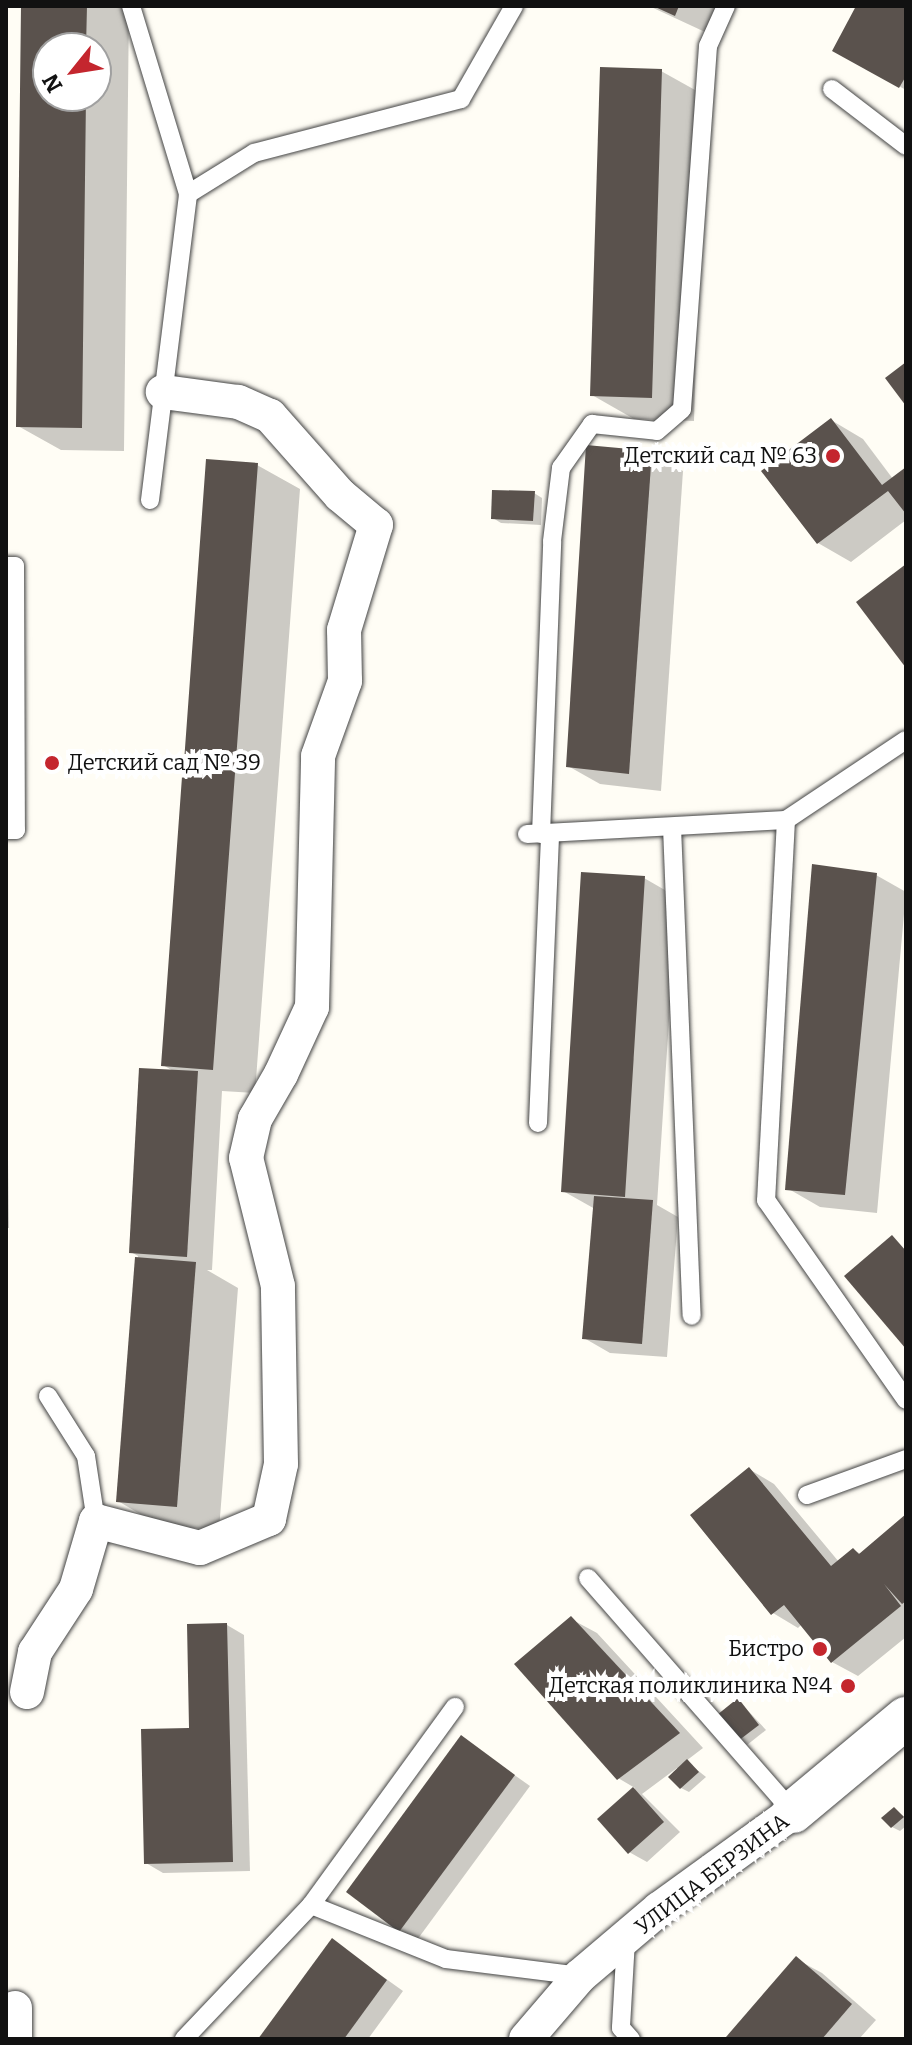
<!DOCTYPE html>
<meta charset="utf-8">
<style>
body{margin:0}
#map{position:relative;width:912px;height:2045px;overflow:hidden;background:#fffdf5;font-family:Bitter,serif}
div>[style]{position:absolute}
.shadow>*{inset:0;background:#0003}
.building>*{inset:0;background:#5a524d}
.roads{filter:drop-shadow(0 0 2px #444) drop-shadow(0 0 2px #444)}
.service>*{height:18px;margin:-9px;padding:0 9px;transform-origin:9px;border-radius:9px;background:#fff}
.minor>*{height:34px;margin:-17px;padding:0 17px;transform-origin:17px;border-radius:17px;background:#fff}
.tertiary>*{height:42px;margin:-21px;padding:0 21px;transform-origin:21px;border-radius:21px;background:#fff}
.dots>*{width:22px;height:22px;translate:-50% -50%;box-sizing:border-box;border:4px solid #fff;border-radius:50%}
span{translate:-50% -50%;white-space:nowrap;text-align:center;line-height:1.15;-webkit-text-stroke:8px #fff;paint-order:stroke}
.poi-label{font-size:22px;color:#111}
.right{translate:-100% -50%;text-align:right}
.left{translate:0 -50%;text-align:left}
.street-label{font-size:22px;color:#111}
.frame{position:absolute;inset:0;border:8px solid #111;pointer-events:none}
.north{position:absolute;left:32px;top:32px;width:80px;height:80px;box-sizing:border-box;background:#fff;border:2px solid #a0a0a0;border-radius:50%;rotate:240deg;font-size:22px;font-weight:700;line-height:32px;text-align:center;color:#111}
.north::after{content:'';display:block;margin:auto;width:28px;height:36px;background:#c4262e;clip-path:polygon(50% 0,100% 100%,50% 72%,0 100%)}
</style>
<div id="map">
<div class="shadow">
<i style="clip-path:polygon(evenodd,23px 6px,129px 6px,124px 451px,61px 450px,18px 426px,23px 6px,48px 48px,96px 48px,96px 96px,48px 96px,48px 48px)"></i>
<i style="clip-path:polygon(649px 6px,732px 6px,718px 38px)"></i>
<i style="clip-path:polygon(859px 6px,906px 6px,906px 90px,877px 74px)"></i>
<i style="clip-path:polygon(661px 71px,704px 95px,694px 421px,634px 419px,592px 395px)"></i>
<i style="clip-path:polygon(831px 420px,863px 439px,893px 479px,906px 469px,906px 520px,851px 562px,818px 543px)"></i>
<i style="clip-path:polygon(651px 453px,683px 471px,661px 791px,600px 784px,568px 766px)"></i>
<i style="clip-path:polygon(208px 461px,257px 465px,300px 489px,255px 1093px,222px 1091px,212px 1270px,207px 1270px,238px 1288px,219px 1530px,160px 1526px,118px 1501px,138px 1256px,131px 1252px,175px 1072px,163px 1065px)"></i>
<i style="clip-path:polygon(534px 493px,542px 498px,541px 525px,501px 523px,493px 518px)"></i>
<i style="clip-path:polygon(6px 594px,19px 602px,17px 835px,6px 835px)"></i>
<i style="clip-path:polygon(876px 875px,906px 892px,877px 1213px,820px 1207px,787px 1188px)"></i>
<i style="clip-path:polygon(644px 878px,677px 897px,657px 1205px,678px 1217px,667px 1357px,610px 1353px,584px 1338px,595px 1209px,563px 1191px)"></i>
<i style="clip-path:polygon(6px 1020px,9px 1228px,6px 1228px)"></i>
<i style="clip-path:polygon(749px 1469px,774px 1484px,839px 1562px,853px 1550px,861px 1554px,906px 1516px,906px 1637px,858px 1676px,832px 1662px,802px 1624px,798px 1628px,773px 1613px)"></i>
<i style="clip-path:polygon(571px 1619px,597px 1633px,703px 1748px,686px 1761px,706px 1777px,689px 1792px,681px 1788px,677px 1768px,642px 1794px,680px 1832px,647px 1862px,629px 1852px,600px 1819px,635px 1788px,618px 1778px)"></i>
<i style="clip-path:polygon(227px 1625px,244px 1635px,250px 1871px,163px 1873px,146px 1863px)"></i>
<i style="clip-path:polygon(738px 1700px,766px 1730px,747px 1745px,739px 1740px)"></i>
<i style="clip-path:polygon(462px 1738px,530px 1786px,417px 1940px,400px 1930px)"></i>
<i style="clip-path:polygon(894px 1809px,906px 1818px,906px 1826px,900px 1831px,892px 1827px)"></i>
<i style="clip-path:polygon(333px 1941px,403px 1991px,368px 2039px,261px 2039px)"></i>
<i style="clip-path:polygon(796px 1959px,822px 1973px,876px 2020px,859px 2039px,732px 2039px)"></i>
</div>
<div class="building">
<i style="clip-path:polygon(21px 6px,87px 6px,86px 48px,48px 48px,48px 96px,86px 96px,82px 428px,16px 427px)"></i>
<i style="clip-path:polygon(653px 6px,679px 6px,675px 16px)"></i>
<i style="clip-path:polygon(856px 6px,906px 6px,906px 76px,899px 88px,832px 51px)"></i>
<i style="clip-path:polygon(600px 67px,662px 69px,652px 398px,590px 396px)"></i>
<i style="clip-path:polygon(906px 362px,906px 406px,885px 378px)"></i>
<i style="clip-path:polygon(831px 418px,882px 485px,906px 467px,906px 514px,888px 491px,817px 544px,761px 471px)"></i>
<i style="clip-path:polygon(586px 445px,652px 451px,629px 774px,566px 767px)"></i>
<i style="clip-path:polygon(206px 459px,258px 463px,213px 1070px,161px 1066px,183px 763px,229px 766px,184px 762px)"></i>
<i style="clip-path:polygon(492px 490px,535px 491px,533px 521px,491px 519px)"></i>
<i style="clip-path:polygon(906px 564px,906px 668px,856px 602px)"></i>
<i style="clip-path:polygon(812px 864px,877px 873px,845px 1195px,785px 1190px)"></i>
<i style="clip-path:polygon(581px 872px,645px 876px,625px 1197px,561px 1192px)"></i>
<i style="clip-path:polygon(139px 1068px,198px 1071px,187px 1257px,129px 1253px)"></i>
<i style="clip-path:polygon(594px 1196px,653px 1200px,642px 1344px,582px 1339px)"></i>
<i style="clip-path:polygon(892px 1235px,906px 1251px,906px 1349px,844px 1276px)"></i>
<i style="clip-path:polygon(135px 1257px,196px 1262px,177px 1507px,116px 1502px)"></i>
<i style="clip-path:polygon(749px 1467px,831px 1566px,853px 1548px,859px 1554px,906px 1514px,906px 1601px,902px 1604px,884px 1584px,901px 1606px,831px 1663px,784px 1605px,771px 1615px,690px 1515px)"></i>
<i style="clip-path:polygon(571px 1616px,680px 1733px,617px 1780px,514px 1664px)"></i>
<i style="clip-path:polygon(227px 1623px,233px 1862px,144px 1864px,141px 1729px,189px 1728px,187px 1624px)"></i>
<i style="clip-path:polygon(738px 1698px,759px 1725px,738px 1741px,717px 1715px)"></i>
<i style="clip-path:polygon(461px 1735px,515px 1775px,399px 1932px,346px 1892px)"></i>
<i style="clip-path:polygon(687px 1759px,699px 1772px,680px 1789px,668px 1777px)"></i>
<i style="clip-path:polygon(633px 1787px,664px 1822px,628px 1854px,597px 1819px)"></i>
<i style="clip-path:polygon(894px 1807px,904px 1817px,891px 1828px,881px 1818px)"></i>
<i style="clip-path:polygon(332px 1938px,387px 1980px,344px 2039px,258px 2039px)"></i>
<i style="clip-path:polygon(796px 1956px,852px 2004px,822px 2039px,729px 2039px,726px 2037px)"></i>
</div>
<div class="roads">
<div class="service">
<i style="left:131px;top:6px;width:196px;rotate:73.1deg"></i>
<i style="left:832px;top:89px;width:93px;rotate:37.6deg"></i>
<i style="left:150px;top:500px;width:308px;rotate:-82.9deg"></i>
<i style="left:188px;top:194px;width:78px;rotate:-31.8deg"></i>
<i style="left:254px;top:153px;width:214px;rotate:-14.6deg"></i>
<i style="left:461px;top:99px;width:107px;rotate:-60.3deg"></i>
<i style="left:6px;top:566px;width:9px"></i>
<i style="left:15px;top:566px;width:264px;rotate:89.8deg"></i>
<i style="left:16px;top:830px;width:10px;rotate:180deg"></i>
<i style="left:786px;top:820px;width:381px;rotate:93deg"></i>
<i style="left:766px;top:1200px;width:244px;rotate:55deg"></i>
<i style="left:672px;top:827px;width:489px;rotate:87.7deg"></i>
<i style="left:527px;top:834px;width:259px;rotate:-3.1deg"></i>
<i style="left:786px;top:820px;width:144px;rotate:-33.7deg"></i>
<i style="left:541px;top:834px;width:293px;rotate:-87.8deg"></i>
<i style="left:552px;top:541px;width:74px;rotate:-83deg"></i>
<i style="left:561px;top:468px;width:54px;rotate:-54.8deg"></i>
<i style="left:592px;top:424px;width:65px;rotate:6.1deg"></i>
<i style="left:657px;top:431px;width:33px;rotate:-41deg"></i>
<i style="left:682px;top:409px;width:364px;rotate:-85.9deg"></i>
<i style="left:708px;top:46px;width:44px;rotate:-65.8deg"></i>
<i style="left:538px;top:1123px;width:290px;rotate:-87.6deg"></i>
<i style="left:48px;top:1396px;width:71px;rotate:57.7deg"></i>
<i style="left:86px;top:1456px;width:66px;rotate:81.3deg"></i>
<i style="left:807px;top:1495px;width:105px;rotate:-20deg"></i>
<i style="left:588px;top:1578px;width:311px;rotate:48.8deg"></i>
<i style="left:311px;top:1905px;width:245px;rotate:-54deg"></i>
<i style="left:626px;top:1940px;width:88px;rotate:93.3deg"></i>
<i style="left:621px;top:2028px;width:15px;rotate:48deg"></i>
<i style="left:184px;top:2039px;width:185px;rotate:-46.5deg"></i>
<i style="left:311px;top:1905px;width:145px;rotate:21.8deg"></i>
<i style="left:446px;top:1959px;width:135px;rotate:7.2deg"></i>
</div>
<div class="minor">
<i style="left:27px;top:1692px;width:41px;rotate:-78.7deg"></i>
<i style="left:35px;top:1652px;width:75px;rotate:-56.9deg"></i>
<i style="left:76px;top:1589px;width:71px;rotate:-73.6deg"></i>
<i style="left:96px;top:1521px;width:107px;rotate:14.6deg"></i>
<i style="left:200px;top:1548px;width:75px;rotate:-22.8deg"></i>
<i style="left:269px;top:1519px;width:56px;rotate:-77.7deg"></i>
<i style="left:281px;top:1464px;width:178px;rotate:-91deg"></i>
<i style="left:278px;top:1286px;width:132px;rotate:-104deg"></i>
<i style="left:246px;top:1158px;width:40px;rotate:-77deg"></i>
<i style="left:255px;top:1119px;width:52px;rotate:-60deg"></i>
<i style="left:281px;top:1074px;width:74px;rotate:-65.2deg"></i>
<i style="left:312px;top:1007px;width:251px;rotate:-88.6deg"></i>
<i style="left:318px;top:756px;width:80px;rotate:-70.2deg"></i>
<i style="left:345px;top:681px;width:51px;rotate:-91.1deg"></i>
<i style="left:344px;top:630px;width:110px;rotate:-73.1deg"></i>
<i style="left:376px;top:525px;width:47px;rotate:-140.2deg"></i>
<i style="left:340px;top:495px;width:106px;rotate:-131.5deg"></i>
<i style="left:270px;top:416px;width:35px;rotate:-156deg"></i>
<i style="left:238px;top:402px;width:76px;rotate:-172.4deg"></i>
<i style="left:15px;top:2008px;width:31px;rotate:90deg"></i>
<i style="left:526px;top:2039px;width:83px;rotate:-49.4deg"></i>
<i style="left:580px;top:1976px;width:104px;rotate:-40.3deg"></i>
<i style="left:659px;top:1909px;width:165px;rotate:-35.9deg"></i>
</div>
<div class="tertiary">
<i style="left:793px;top:1812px;width:147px;rotate:-39.8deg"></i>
</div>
</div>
<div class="dots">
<i style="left:833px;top:456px;background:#c4262e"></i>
<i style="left:52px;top:763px;background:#c4262e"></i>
<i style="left:820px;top:1649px;background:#c4262e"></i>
<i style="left:848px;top:1686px;background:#c4262e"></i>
</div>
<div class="poi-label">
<span class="right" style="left:817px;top:456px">Детский сад № 63</span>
<span class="left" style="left:68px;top:763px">Детский сад № 39</span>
<span class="right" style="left:804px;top:1649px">Бистро</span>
<span class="right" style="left:832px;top:1686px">Детская поликлиника №4</span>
</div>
<div class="street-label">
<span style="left:712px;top:1874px;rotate:-37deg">УЛИЦА БЕРЗИНА</span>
</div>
<div class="frame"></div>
<div class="north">N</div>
</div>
